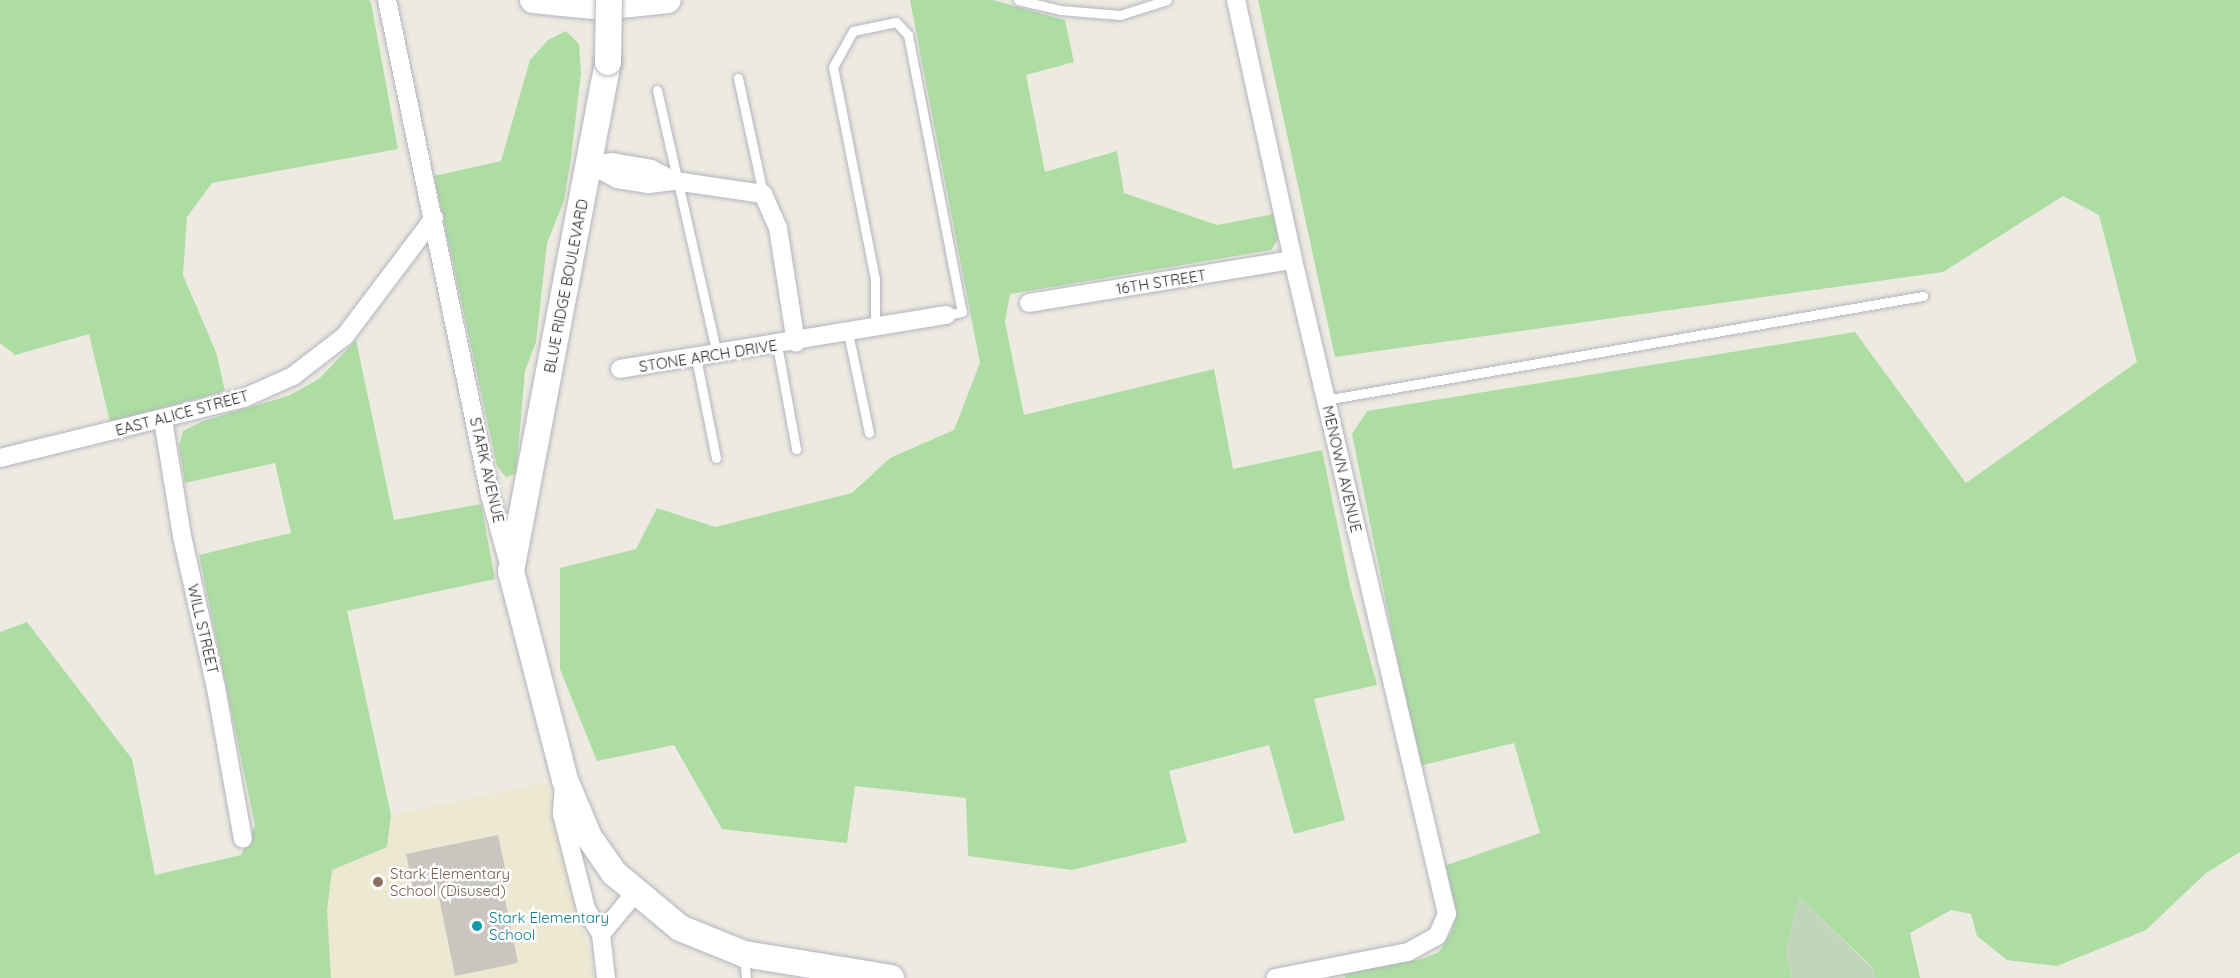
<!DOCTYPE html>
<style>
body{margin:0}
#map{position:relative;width:2240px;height:978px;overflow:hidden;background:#edeae1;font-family:Quicksand,sans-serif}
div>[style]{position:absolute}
.education>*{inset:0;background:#ece8d2}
.green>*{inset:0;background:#addda3}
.cemetery>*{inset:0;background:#c2d5ba}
.building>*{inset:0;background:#c9c6c0}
.roads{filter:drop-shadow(0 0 2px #b4b4bf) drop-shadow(0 0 2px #b4b4bf)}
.lane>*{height:9px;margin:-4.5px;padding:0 4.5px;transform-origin:4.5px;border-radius:4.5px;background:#fff}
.street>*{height:18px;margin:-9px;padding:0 9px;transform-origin:9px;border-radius:9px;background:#fff}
.secondary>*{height:26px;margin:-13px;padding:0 13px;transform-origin:13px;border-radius:13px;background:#fff}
.bridges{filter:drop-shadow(0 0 2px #b4b4bf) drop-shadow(0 0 2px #b4b4bf)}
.secondary-bridge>*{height:26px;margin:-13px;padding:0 13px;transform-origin:13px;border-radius:13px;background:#fff}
.dots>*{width:16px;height:16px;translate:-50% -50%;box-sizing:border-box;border:3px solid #fff;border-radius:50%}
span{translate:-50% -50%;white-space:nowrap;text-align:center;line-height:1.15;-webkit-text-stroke:5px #fff;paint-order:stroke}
.street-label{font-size:15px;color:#2d2d2d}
.education-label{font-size:15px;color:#785e54}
.left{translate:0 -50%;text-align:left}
.culture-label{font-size:15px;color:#0d838f}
</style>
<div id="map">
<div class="education">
<i style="clip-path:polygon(547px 782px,595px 978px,73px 978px,258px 844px)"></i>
</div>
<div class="green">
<i style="clip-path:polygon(0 0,369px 0,371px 3px,398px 149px,212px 183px,187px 217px,183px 275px,216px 352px,225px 391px,110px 422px,89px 334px,15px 355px,0 343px)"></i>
<i style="clip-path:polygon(910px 0,993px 0,1065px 20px,1074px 62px,1026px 75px,1045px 172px,1117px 151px,1124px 193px,1217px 225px,1274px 214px,1278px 239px,1271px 250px,1010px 294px,1005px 322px,1024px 415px,1214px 369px,1233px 469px,1322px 450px,1350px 586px,1377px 685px,1314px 699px,1345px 820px,1294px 834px,1269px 745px,1169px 771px,1187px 842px,1072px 870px,968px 856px,966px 798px,855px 786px,847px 843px,722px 829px,674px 745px,597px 761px,560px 669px,560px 568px,636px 549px,657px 508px,715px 527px,852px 493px,890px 458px,954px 430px,980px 363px)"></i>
<i style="clip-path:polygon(1258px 0,2240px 0,2240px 852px,2206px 873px,2146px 930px,2057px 966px,2007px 960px,1977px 936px,1971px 914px,1951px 910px,1910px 933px,1920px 978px,1875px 978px,1873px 968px,1799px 897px,1786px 949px,1791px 978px,1345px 978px,1344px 972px,1422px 959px,1439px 952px,1453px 928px,1444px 866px,1540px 833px,1514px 743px,1419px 766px,1352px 434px,1367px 411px,1855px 332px,1966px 483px,2137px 362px,2099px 215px,2063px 196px,1943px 272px,1335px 357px)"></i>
<i style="clip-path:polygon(566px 31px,579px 44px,581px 73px,571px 158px,564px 201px,547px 243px,536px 342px,525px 371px,516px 473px,506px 477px,497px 466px,434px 176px,501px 161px,530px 60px,548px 40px)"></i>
<i style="clip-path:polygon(356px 340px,394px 520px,481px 504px,495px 579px,347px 611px,391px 815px,387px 847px,332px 870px,327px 910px,331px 978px,0 978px,0 632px,27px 622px,132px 759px,155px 875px,241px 855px,255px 826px,199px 555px,291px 533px,275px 463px,185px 483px,179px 446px,183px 431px,203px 421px,288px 396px,319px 379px)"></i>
</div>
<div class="cemetery">
<i style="clip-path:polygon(1799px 897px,1873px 969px,1875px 978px,1791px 978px,1786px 949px)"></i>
</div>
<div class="building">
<i style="clip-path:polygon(498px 835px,506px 873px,500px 874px,518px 963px,455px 976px,436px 883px,413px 888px,406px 854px)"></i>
</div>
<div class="roads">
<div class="lane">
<i style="left:1018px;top:0;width:43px;rotate:13.4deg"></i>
<i style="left:1060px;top:10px;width:60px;rotate:4.8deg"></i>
<i style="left:1120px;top:15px;width:49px;rotate:-17.7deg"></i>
<i style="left:738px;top:78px;width:119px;rotate:77.8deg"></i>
<i style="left:657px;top:90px;width:271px;rotate:77.2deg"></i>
<i style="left:875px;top:329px;width:50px;rotate:-90deg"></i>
<i style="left:875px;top:279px;width:216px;rotate:-101.2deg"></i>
<i style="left:833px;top:67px;width:41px;rotate:-60.9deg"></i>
<i style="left:853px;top:31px;width:44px;rotate:-11.8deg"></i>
<i style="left:896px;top:22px;width:18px;rotate:47deg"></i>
<i style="left:908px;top:35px;width:282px;rotate:79deg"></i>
<i style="left:962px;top:312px;width:15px;rotate:169deg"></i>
<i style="left:848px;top:333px;width:102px;rotate:78.1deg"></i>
<i style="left:777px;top:345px;width:106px;rotate:79.6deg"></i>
<i style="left:696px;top:358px;width:102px;rotate:78.7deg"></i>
<i style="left:1325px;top:400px;width:607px;rotate:-9.87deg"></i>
<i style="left:744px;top:956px;width:22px;rotate:85deg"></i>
</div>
<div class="street">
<i style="left:387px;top:0;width:506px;rotate:78.25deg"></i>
<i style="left:490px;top:495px;width:72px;rotate:74.6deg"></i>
<i style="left:1236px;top:0;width:266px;rotate:77.6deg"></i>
<i style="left:1293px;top:260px;width:672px;rotate:76.75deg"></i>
<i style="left:1447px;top:914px;width:24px;rotate:114deg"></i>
<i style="left:1437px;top:936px;width:33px;rotate:151deg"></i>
<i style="left:1408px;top:952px;width:135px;rotate:168.9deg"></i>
<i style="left:591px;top:165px;width:30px;rotate:28deg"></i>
<i style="left:617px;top:179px;width:32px;rotate:9deg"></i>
<i style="left:649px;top:184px;width:26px;rotate:-7deg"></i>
<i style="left:675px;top:181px;width:89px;rotate:8.4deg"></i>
<i style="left:763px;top:194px;width:37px;rotate:66deg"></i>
<i style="left:778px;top:228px;width:116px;rotate:81.1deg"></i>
<i style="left:591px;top:165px;width:21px;rotate:-8deg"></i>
<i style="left:612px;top:162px;width:40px;rotate:10deg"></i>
<i style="left:651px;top:169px;width:27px;rotate:27deg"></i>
<i style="left:1029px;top:303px;width:267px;rotate:-9.3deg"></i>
<i style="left:620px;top:369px;width:331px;rotate:-9.4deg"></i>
<i style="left:163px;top:420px;width:118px;rotate:80.7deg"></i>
<i style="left:182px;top:536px;width:156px;rotate:77.4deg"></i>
<i style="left:216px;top:688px;width:153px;rotate:79.9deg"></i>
<i style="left:0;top:458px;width:251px;rotate:-13.8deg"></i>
<i style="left:244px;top:398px;width:54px;rotate:-24.2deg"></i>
<i style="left:293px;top:376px;width:66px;rotate:-37.6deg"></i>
<i style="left:345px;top:336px;width:148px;rotate:-53deg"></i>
<i style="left:564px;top:784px;width:30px;rotate:94deg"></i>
<i style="left:562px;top:814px;width:98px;rotate:75.8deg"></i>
<i style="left:586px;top:909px;width:29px;rotate:59deg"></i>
<i style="left:606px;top:978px;width:44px;rotate:-96.5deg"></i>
<i style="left:601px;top:934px;width:53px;rotate:-50.3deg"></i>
</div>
<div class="secondary">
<i style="left:533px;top:0;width:70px;rotate:5.7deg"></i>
<i style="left:603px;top:7px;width:65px;rotate:-6.1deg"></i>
<i style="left:608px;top:62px;width:518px;rotate:100.79deg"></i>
<i style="left:511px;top:571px;width:216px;rotate:75.5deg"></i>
<i style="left:565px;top:780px;width:62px;rotate:67.2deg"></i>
<i style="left:589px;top:837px;width:44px;rotate:55.2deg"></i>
<i style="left:614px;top:873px;width:86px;rotate:39.8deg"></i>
<i style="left:680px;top:928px;width:69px;rotate:22.1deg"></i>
<i style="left:744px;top:954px;width:149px;rotate:9.3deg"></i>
</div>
</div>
<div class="bridges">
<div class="secondary-bridge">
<i style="left:608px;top:62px;width:62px;rotate:-89.1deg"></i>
</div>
</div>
<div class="dots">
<i style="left:378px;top:882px;background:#8d6e63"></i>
<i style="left:477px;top:926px;background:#0f9aa8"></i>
</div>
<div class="street-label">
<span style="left:1161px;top:282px;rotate:-9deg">16TH STREET</span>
<span style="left:566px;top:286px;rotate:-79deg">BLUE RIDGE BOULEVARD</span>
<span style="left:708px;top:356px;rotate:-9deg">STONE ARCH DRIVE</span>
<span style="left:182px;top:413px;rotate:-15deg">EAST ALICE STREET</span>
<span style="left:1342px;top:469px;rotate:77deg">MENOWN AVENUE</span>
<span style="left:487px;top:470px;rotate:77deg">STARK AVENUE</span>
<span style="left:203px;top:629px;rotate:77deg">WILL STREET</span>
</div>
<div class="education-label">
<span class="left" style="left:390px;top:882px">Stark Elementary<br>School (Disused)</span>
</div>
<div class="culture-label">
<span class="left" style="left:489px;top:926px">Stark Elementary<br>School</span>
</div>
</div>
